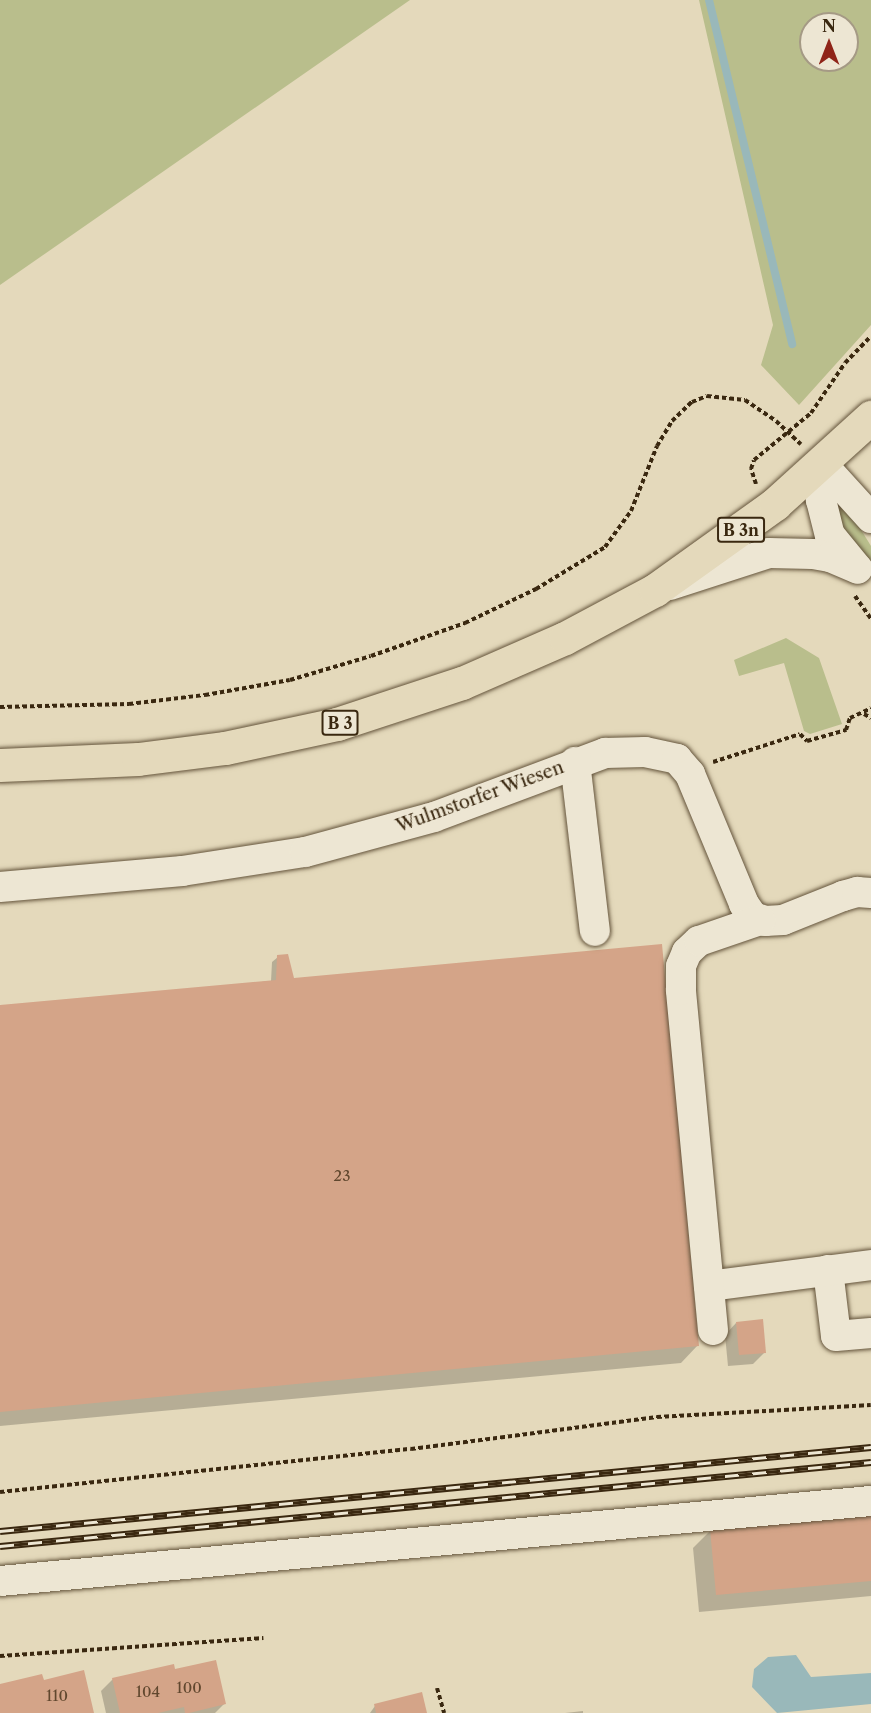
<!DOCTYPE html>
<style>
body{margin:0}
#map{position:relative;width:871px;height:1713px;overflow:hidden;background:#e4d9bb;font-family:"Libre Caslon Text",serif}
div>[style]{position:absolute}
.green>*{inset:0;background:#b9be8c}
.water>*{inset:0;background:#99b8ba}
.shadow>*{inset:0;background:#0003}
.stream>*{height:8px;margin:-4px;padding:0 4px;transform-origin:4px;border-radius:4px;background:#99b8ba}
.building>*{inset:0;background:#d4a488}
.path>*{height:4px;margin-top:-2px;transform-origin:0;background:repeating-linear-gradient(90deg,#3a2810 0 4.5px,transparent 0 7.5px)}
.roads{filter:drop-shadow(0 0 2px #64543b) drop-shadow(0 0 2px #64543b)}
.minor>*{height:30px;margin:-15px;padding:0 15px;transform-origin:15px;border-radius:15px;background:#ede6d3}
.major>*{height:33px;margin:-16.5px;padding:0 16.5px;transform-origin:16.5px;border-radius:16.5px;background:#e4d9bb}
.rail>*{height:7px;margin-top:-3.5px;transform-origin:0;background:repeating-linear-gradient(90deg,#ede6d3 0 14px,#3a2810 0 28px);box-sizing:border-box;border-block:2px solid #3a2810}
span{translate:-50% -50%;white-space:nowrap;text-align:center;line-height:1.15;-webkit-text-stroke:4.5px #ede6d3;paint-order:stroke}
.number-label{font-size:15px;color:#60472e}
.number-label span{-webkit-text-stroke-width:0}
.shield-label span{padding:2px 4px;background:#ede6d3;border:2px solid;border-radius:4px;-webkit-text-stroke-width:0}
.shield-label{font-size:16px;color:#3a2810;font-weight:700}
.street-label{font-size:18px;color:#3a2810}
.north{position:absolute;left:799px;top:12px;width:60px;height:60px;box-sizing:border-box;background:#ede6d3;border:2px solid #a59a85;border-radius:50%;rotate:0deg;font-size:16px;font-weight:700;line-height:24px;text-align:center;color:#3a2810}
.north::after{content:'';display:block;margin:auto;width:21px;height:27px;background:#8f2418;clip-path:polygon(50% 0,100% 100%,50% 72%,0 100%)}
</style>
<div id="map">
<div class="green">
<i style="clip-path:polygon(0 0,410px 0,0 285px)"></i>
<i style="clip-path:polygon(evenodd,699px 0,871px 0,871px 325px,799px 405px,761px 365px,773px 325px,699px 0,811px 24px,847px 24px,847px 60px,811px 60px,811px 24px)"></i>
<i style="clip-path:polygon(840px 504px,855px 520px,871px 546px,871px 562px,840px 527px,834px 507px)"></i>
<i style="clip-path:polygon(786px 638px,819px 658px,842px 724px,810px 734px,804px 731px,784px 663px,739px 676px,734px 660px)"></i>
</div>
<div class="water">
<i style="clip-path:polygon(796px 1655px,811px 1677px,871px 1673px,871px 1704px,777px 1713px,752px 1687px,754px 1669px,768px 1657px)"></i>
</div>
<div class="shadow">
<i style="clip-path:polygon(278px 957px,293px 979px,698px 1345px,681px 1363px,0 1426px,0 1007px,271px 981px,272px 962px)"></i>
<i style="clip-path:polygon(736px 1323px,765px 1352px,753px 1364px,728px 1366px,725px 1335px)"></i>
<i style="clip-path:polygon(871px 1516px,871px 1596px,699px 1612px,693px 1548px,710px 1531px)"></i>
<i style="clip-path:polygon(174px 1671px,224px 1704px,215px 1713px,106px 1713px,101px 1691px,113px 1679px)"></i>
<i style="clip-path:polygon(375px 1706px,425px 1713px,370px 1713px)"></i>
<i style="clip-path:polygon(583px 1711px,583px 1713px,565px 1713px)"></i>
</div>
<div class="stream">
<i style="left:709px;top:0;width:354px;rotate:76.4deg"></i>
</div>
<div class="building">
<i style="clip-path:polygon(662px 944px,699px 1346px,0 1412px,0 1005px,276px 980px,277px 955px,288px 954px,294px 978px)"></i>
<i style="clip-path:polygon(763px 1319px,766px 1353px,739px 1355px,736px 1322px)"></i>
<i style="clip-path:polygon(871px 1515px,871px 1581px,716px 1595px,710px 1529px)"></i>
<i style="clip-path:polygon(216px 1660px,226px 1704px,189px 1713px,185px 1713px,184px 1707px,158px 1713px,120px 1713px,112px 1678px,174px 1664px,175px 1669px)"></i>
<i style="clip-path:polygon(84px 1670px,94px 1713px,0 1713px,0 1684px,42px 1674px,44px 1680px)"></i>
<i style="clip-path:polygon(422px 1692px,427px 1713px,376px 1713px,374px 1704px)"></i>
</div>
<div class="path">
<i style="left:756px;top:484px;width:16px;rotate:-108deg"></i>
<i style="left:751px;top:469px;width:9px;rotate:-72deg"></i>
<i style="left:754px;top:460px;width:74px;rotate:-39.5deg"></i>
<i style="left:811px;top:413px;width:60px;rotate:-55.8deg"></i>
<i style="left:845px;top:363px;width:37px;rotate:-46deg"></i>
<i style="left:855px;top:596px;width:28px;rotate:55deg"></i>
<i style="left:0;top:707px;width:129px;rotate:-1.3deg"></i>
<i style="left:129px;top:704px;width:77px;rotate:-6.8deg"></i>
<i style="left:205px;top:695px;width:86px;rotate:-10deg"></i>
<i style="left:290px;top:680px;width:84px;rotate:-16.5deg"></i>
<i style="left:371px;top:656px;width:100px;rotate:-19.3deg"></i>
<i style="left:465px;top:623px;width:79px;rotate:-25.6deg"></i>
<i style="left:536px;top:589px;width:81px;rotate:-31.3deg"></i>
<i style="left:605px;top:547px;width:44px;rotate:-54.2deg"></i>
<i style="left:631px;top:511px;width:70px;rotate:-68.2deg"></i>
<i style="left:657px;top:446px;width:29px;rotate:-59deg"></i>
<i style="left:672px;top:421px;width:28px;rotate:-44deg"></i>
<i style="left:692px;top:402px;width:16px;rotate:-22deg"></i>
<i style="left:707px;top:396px;width:38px;rotate:6deg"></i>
<i style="left:745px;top:400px;width:37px;rotate:34deg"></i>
<i style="left:776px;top:421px;width:34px;rotate:43deg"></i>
<i style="left:864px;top:714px;width:8px;rotate:30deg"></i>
<i style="left:713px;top:762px;width:91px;rotate:-17.8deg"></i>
<i style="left:800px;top:734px;width:10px;rotate:45deg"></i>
<i style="left:807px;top:741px;width:41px;rotate:-15.8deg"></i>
<i style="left:846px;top:730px;width:13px;rotate:-72deg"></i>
<i style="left:850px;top:718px;width:23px;rotate:-25deg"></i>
<i style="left:0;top:1492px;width:413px;rotate:-6deg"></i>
<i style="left:411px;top:1449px;width:248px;rotate:-7.4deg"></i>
<i style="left:657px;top:1417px;width:214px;rotate:-3.2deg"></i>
<i style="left:0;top:1656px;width:264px;rotate:-3.9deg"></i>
<i style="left:437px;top:1688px;width:26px;rotate:74deg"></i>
</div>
<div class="roads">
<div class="minor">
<i style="left:822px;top:464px;width:36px;rotate:92deg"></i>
<i style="left:821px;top:500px;width:36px;rotate:76deg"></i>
<i style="left:830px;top:535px;width:43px;rotate:50.7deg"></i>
<i style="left:822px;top:464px;width:73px;rotate:47.8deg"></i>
<i style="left:670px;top:585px;width:104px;rotate:-17.9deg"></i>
<i style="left:769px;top:553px;width:44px;rotate:1.3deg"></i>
<i style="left:813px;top:554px;width:17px;rotate:10deg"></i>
<i style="left:830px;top:557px;width:30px;rotate:23deg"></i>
<i style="left:575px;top:762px;width:170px;rotate:83.3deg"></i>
<i style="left:0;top:887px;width:183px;rotate:-5deg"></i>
<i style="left:182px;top:871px;width:124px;rotate:-8.8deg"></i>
<i style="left:305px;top:852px;width:134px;rotate:-15.2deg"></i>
<i style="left:434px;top:817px;width:183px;rotate:-20.5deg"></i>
<i style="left:605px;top:753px;width:40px;rotate:-1.4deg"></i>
<i style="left:645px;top:752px;width:33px;rotate:12deg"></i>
<i style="left:677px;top:759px;width:20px;rotate:49deg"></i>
<i style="left:690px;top:774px;width:141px;rotate:67.4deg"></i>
<i style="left:744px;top:904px;width:16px;rotate:55deg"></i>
<i style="left:753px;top:917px;width:13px;rotate:18deg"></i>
<i style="left:765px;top:921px;width:18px;rotate:-3deg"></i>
<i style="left:783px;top:920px;width:65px;rotate:-21.8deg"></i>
<i style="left:843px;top:896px;width:15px;rotate:-16deg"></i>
<i style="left:857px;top:892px;width:14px;rotate:4deg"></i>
<i style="left:828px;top:1270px;width:66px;rotate:83.1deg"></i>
<i style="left:836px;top:1336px;width:35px;rotate:-5deg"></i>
<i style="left:709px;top:1286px;width:163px;rotate:-7.4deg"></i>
<i style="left:713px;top:1330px;width:342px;rotate:-95.4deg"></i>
<i style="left:681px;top:990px;width:24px;rotate:-90deg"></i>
<i style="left:681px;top:966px;width:15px;rotate:-67deg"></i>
<i style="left:687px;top:952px;width:16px;rotate:-43deg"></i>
<i style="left:699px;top:941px;width:65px;rotate:-19deg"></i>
<i style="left:0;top:1581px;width:875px;rotate:-5.25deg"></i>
</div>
<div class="major">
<i style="left:0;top:765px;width:138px;rotate:-2.5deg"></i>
<i style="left:138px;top:759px;width:88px;rotate:-7.2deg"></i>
<i style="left:225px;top:748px;width:115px;rotate:-12.1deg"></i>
<i style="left:337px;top:724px;width:132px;rotate:-18.2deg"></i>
<i style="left:462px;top:683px;width:112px;rotate:-23.6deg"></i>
<i style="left:565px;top:638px;width:102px;rotate:-28.1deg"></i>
<i style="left:655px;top:590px;width:148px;rotate:-35.6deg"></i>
<i style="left:775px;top:504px;width:130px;rotate:-42.2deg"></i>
</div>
</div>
<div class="rail">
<i style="left:0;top:1531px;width:875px;rotate:-5.51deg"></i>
<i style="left:0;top:1546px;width:875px;rotate:-5.51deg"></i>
</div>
<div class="number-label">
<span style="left:342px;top:1176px">23</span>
<span style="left:189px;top:1688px">100</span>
<span style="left:148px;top:1692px">104</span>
<span style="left:57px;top:1696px">110</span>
</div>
<div class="shield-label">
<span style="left:741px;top:530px">B 3n</span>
<span style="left:340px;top:723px">B 3</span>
</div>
<div class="street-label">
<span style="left:480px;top:797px;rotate:-20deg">Wulmstorfer Wiesen</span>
</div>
<div class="north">N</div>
</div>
